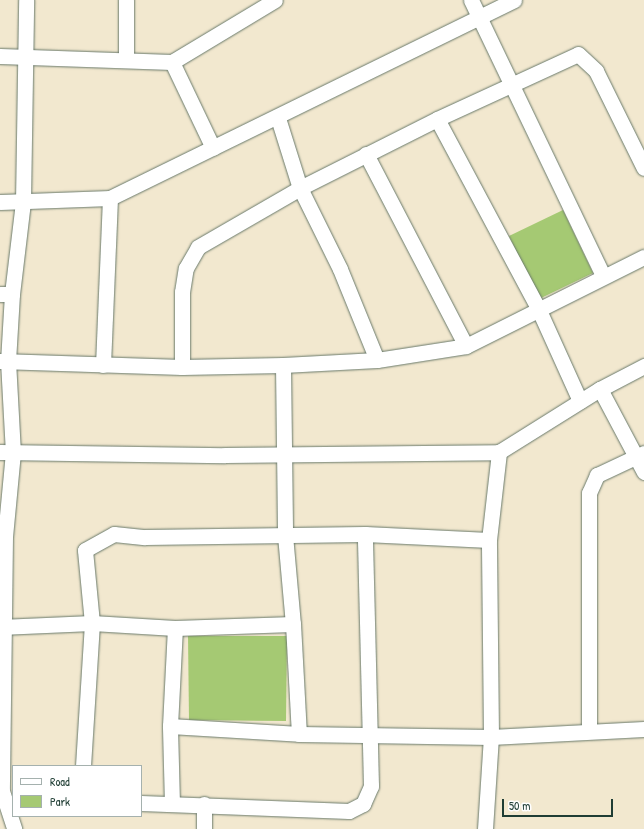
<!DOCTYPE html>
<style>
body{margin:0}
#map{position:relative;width:644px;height:829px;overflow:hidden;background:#f2e8cf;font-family:"Patrick Hand",sans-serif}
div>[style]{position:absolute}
.green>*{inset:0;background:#a5c973}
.roads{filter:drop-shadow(0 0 1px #69796a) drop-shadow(0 0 1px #69796a)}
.street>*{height:15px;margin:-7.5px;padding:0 7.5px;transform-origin:7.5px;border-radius:7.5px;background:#fff}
span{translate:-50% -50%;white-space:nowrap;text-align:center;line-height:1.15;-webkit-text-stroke:3.5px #fff;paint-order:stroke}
.legend{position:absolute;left:12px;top:765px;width:130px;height:52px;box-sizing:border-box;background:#fff;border:1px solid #a5b1ae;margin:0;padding:5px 7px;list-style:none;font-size:12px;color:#1f3d34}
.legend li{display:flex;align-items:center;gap:8px;height:20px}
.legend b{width:20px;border:1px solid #a5b1ae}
.scale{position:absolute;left:502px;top:799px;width:111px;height:18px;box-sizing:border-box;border:2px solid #1f3d34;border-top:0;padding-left:5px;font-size:12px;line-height:14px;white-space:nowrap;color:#1f3d34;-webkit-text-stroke:3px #fff;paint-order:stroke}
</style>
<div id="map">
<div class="green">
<i style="clip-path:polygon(563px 210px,593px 273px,539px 299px,509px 236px)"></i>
<i style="clip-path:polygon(188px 636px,287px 636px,286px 721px,189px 720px)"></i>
</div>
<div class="roads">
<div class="street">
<i style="left:126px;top:0;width:59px;rotate:90deg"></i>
<i style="left:471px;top:0;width:306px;rotate:64.4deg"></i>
<i style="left:0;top:56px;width:172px;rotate:2deg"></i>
<i style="left:172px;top:62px;width:120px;rotate:-31deg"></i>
<i style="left:172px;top:62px;width:95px;rotate:64.5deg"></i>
<i style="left:278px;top:118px;width:73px;rotate:72.6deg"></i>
<i style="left:300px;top:188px;width:90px;rotate:63.7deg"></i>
<i style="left:340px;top:269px;width:98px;rotate:67.9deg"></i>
<i style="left:366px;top:154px;width:216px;rotate:62.5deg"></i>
<i style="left:0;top:202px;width:110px;rotate:-2.1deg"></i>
<i style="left:110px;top:198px;width:450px;rotate:-26.1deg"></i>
<i style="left:0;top:294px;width:12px"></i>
<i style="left:12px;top:294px;width:67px;rotate:93.4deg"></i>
<i style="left:8px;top:361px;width:91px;rotate:86.9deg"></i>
<i style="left:13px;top:452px;width:84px;rotate:95.4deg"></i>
<i style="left:5px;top:536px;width:255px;rotate:90.7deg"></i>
<i style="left:2px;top:791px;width:40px;rotate:72deg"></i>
<i style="left:12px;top:294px;width:93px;rotate:-83.2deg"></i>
<i style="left:23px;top:202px;width:202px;rotate:-89.1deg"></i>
<i style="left:0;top:361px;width:182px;rotate:1.9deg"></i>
<i style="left:182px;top:367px;width:101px;rotate:-1.1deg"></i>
<i style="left:283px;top:365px;width:94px;rotate:-3deg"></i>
<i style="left:377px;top:360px;width:90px;rotate:-8.9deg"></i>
<i style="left:466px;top:346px;width:199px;rotate:-26.6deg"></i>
<i style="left:103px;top:365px;width:167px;rotate:-87.6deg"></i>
<i style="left:283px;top:365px;width:170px;rotate:89.3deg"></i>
<i style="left:285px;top:535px;width:89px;rotate:84.9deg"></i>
<i style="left:182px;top:367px;width:75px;rotate:-90deg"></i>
<i style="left:182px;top:292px;width:24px;rotate:-81deg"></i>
<i style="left:186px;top:268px;width:24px;rotate:-60deg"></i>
<i style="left:198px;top:247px;width:118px;rotate:-30deg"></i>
<i style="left:300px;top:188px;width:153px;rotate:-26.7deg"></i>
<i style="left:600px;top:389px;width:94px;rotate:62.1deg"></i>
<i style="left:580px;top:401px;width:102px;rotate:-114.3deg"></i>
<i style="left:538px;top:308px;width:214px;rotate:-118.1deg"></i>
<i style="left:437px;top:119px;width:155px;rotate:-24.7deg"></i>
<i style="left:578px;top:54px;width:25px;rotate:43deg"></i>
<i style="left:596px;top:71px;width:108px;rotate:63.7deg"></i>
<i style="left:0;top:452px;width:225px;rotate:0.8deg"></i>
<i style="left:225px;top:455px;width:274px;rotate:-0.6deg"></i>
<i style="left:499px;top:452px;width:119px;rotate:-32deg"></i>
<i style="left:600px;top:389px;width:50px;rotate:-27.6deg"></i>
<i style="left:0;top:627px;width:92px;rotate:-2.5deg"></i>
<i style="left:92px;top:623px;width:83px;rotate:3.4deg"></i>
<i style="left:175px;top:628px;width:118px;rotate:-1.9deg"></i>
<i style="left:293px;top:624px;width:110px;rotate:86.9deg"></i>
<i style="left:299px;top:734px;width:192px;rotate:0.9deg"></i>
<i style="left:491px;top:737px;width:153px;rotate:-3deg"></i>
<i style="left:170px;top:726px;width:129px;rotate:3.5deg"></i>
<i style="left:589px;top:729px;width:236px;rotate:-90deg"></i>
<i style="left:589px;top:493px;width:20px;rotate:-66deg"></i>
<i style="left:597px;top:475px;width:52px;rotate:-25.1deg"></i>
<i style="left:83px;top:766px;width:143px;rotate:-86.4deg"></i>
<i style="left:92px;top:623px;width:73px;rotate:-95.5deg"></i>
<i style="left:85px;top:550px;width:33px;rotate:-29deg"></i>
<i style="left:114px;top:534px;width:31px;rotate:6deg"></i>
<i style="left:145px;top:537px;width:220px;rotate:-0.8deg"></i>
<i style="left:365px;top:534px;width:124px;rotate:2.8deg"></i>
<i style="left:141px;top:803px;width:208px;rotate:2.2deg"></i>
<i style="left:349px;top:811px;width:16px;rotate:-27deg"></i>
<i style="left:363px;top:804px;width:20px;rotate:-66deg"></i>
<i style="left:371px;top:786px;width:252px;rotate:-91.4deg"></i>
<i style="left:172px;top:804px;width:78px;rotate:-91.5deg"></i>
<i style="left:170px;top:726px;width:98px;rotate:-87.1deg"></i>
<i style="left:204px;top:829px;width:25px;rotate:-90deg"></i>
<i style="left:485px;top:829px;width:92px;rotate:-86.3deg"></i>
<i style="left:491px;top:737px;width:197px;rotate:-90.6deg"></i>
<i style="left:489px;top:540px;width:89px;rotate:-83.5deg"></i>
</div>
</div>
<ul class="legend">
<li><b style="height:5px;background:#fff"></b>Road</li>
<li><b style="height:11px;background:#a5c973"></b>Park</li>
</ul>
<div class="scale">50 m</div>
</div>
